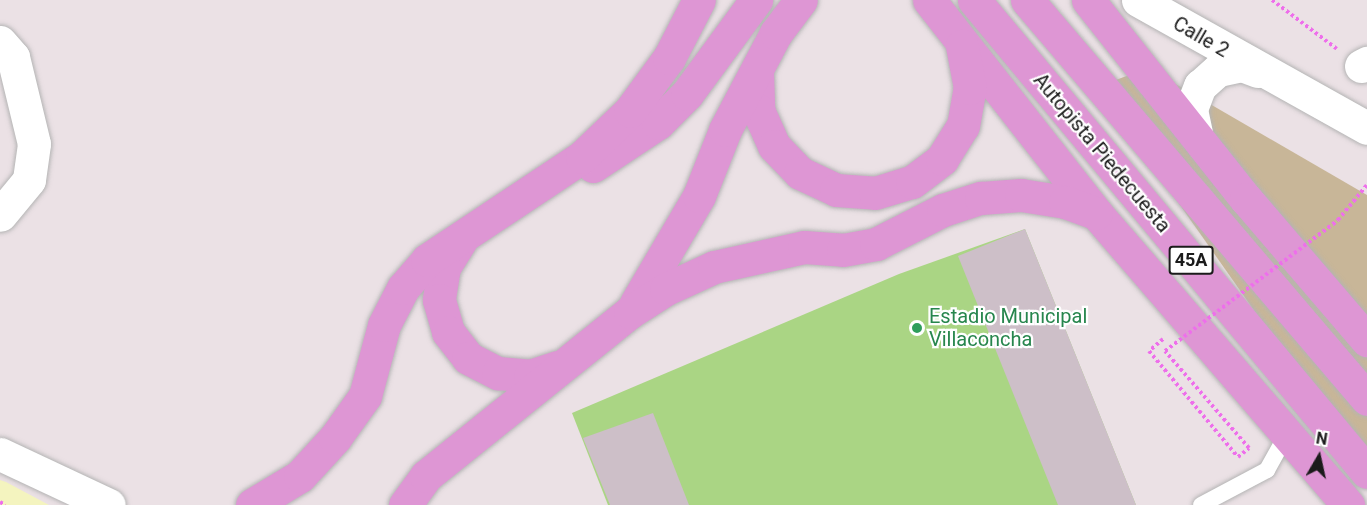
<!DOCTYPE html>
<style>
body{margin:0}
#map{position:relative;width:1367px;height:505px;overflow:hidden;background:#ebe1e5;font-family:Roboto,sans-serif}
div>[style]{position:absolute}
.forest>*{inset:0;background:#c8b698}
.park>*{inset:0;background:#f4f4bf}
.pitch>*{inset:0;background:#aad584}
.building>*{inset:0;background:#cdbfc8}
.path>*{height:4px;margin-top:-2px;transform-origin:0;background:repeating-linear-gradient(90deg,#ee6feb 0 3px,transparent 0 6px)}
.roads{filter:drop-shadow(0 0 2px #b4b4b4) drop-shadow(0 0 2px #b4b4b4)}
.service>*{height:16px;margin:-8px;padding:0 8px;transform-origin:8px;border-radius:8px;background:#fff}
.minor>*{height:33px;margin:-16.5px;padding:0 16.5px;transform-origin:16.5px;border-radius:16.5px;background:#fff}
.tertiary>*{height:33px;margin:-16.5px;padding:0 16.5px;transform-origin:16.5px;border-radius:16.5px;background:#fff}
.trunk>*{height:33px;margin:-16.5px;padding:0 16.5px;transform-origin:16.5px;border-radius:16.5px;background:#de96d4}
.path-bridge>*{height:4px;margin-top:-2px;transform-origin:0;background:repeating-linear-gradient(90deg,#ee6feb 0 3px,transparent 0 6px)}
.dots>*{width:16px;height:16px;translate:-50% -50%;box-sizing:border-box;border:3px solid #fff;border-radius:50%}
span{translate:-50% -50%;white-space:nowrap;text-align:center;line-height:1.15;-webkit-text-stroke:4.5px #fff;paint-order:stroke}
.shield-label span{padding:2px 4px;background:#fff;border:2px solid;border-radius:4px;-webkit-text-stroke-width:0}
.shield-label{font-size:18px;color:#1b1b1b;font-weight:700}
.street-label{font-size:20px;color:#1b1b1b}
.leisure-label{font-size:20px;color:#27864d}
.left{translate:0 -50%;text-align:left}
.north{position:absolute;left:1289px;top:427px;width:60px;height:60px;-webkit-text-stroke:4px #fff;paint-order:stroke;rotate:9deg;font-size:16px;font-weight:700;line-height:24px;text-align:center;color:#1b1b1b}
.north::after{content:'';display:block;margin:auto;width:21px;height:27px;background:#1b1b1b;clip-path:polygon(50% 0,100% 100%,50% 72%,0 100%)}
</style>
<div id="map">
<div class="forest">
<i style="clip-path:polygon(1148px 68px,1367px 195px,1367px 471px,1097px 87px)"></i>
</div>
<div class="park">
<i style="clip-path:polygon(0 480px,6px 482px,49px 505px,0 505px)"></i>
</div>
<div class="pitch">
<i style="clip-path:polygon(1025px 229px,1136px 505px,608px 505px,572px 413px,899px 274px)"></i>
</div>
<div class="building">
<i style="clip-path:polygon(1025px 229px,1122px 470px,1136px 505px,1058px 505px,958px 256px)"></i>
<i style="clip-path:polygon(653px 413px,689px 505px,610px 505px,583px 438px)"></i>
</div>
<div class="path">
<i style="left:1272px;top:0;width:81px;rotate:37deg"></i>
<i style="left:1338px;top:220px;width:45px;rotate:-50.4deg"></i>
<i style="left:1163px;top:339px;width:18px;rotate:139deg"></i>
<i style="left:1149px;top:351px;width:138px;rotate:50deg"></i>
<i style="left:1238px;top:457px;width:14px;rotate:-39deg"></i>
<i style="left:1249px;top:448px;width:128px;rotate:-130.9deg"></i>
<i style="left:0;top:502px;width:6px;rotate:31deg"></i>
</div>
<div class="roads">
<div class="service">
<i style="left:1201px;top:505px;width:75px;rotate:-27.9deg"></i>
<i style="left:1267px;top:470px;width:39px;rotate:-61deg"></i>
</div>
<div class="minor">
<i style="left:1138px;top:0;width:262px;rotate:29.2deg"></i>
<i style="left:1361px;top:66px;width:7px;rotate:-27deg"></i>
<i style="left:1196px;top:133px;width:25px;rotate:-102deg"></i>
<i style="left:1191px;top:109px;width:25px;rotate:-69deg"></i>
<i style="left:1200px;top:86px;width:24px;rotate:-42deg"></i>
<i style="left:1218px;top:70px;width:25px;rotate:-12deg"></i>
<i style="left:1242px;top:65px;width:17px;rotate:21deg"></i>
<i style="left:0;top:454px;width:120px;rotate:25.1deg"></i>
</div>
<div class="tertiary">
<i style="left:0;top:42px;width:20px;rotate:49deg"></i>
<i style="left:13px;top:57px;width:89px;rotate:76.4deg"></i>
<i style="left:34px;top:144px;width:36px;rotate:98deg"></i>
<i style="left:29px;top:180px;width:45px;rotate:129.6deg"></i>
</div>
<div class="trunk">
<i style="left:929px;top:0;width:271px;rotate:51.9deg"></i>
<i style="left:1096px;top:213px;width:386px;rotate:49.2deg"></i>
<i style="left:974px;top:0;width:614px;rotate:50.22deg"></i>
<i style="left:1027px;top:0;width:524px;rotate:49.56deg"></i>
<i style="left:1088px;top:0;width:254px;rotate:51.6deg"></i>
<i style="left:1246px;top:199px;width:186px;rotate:49.4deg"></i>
<i style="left:757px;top:72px;width:38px;rotate:88deg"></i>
<i style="left:758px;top:110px;width:39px;rotate:66deg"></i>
<i style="left:774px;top:146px;width:37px;rotate:46deg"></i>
<i style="left:800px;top:173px;width:40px;rotate:25deg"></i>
<i style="left:836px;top:190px;width:39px;rotate:4deg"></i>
<i style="left:875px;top:193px;width:39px;rotate:-17deg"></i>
<i style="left:912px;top:182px;width:38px;rotate:-37deg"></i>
<i style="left:942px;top:159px;width:39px;rotate:-58deg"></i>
<i style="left:963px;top:126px;width:39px;rotate:-80deg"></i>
<i style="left:970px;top:88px;width:43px;rotate:-100.8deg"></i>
<i style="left:593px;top:166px;width:78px;rotate:-33.5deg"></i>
<i style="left:658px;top:123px;width:41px;rotate:-45deg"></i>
<i style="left:687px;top:94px;width:117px;rotate:-53.7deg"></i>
<i style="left:461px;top:240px;width:32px;rotate:122deg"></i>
<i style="left:444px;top:267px;width:33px;rotate:99deg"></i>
<i style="left:439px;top:300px;width:33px;rotate:74deg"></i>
<i style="left:448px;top:332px;width:33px;rotate:52deg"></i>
<i style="left:468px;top:358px;width:34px;rotate:27deg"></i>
<i style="left:498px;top:373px;width:32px;rotate:5deg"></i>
<i style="left:530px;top:376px;width:29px;rotate:-18deg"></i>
<i style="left:636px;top:303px;width:124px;rotate:-59.5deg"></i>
<i style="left:699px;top:196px;width:71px;rotate:-68.5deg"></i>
<i style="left:725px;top:130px;width:110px;rotate:-62.3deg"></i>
<i style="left:776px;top:33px;width:41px;rotate:-52.9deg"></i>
<i style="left:252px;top:505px;width:56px;rotate:-31.1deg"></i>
<i style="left:300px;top:476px;width:52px;rotate:-47.4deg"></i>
<i style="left:335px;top:438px;width:52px;rotate:-54.5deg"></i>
<i style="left:365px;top:396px;width:73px;rotate:-75deg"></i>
<i style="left:384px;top:325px;width:42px;rotate:-62.8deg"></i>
<i style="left:403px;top:288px;width:37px;rotate:-49deg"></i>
<i style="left:427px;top:260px;width:186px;rotate:-33.6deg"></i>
<i style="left:582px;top:157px;width:66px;rotate:-43.8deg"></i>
<i style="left:630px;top:111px;width:66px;rotate:-53.7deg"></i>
<i style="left:669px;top:58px;width:65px;rotate:-62.7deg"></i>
<i style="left:405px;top:505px;width:36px;rotate:-54deg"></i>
<i style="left:426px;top:476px;width:262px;rotate:-38.8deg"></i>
<i style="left:630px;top:312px;width:43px;rotate:-32.6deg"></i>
<i style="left:666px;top:289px;width:53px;rotate:-24.6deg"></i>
<i style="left:714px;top:267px;width:92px;rotate:-12.5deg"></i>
<i style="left:804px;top:247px;width:39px;rotate:4deg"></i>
<i style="left:843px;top:250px;width:34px;rotate:-10deg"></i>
<i style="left:876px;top:244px;width:75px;rotate:-26.9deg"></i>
<i style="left:943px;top:210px;width:40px;rotate:-18deg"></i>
<i style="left:981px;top:198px;width:40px;rotate:-4.3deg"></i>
<i style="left:1021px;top:195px;width:45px;rotate:9deg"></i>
<i style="left:1065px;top:202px;width:33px;rotate:20deg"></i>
</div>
</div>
<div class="path-bridge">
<i style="left:1165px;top:351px;width:217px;rotate:-37.1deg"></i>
</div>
<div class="dots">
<i style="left:917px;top:328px;background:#2e9e5b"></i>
</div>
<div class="shield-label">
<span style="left:1191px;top:260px">45A</span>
</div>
<div class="street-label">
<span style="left:1201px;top:37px;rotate:30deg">Calle 2</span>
<span style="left:1102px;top:153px;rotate:50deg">Autopista Piedecuesta</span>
</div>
<div class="leisure-label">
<span class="left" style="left:929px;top:328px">Estadio Municipal<br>Villaconcha</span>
</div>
<div class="north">N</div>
</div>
